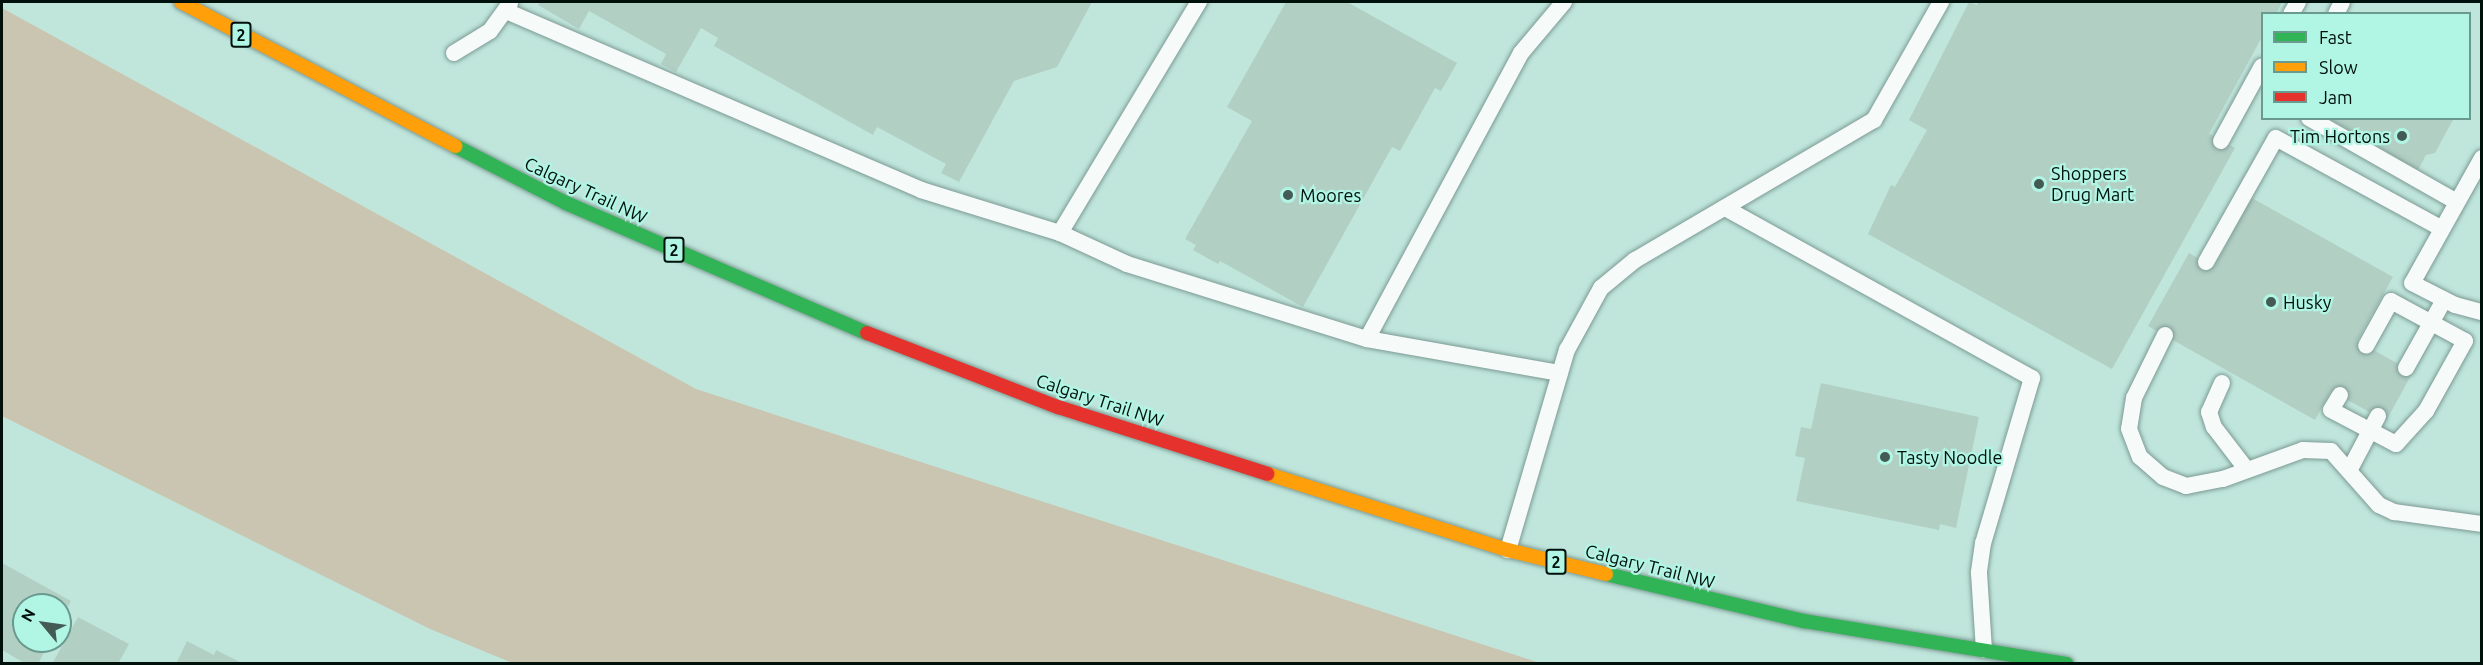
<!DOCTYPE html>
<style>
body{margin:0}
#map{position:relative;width:2483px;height:665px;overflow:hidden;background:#c0e6dc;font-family:Ubuntu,sans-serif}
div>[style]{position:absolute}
.green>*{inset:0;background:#c9c5b1}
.building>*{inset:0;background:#b2cfc4}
.roads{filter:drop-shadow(0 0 2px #7c9a93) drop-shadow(0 0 2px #7c9a93)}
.lane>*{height:16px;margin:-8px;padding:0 8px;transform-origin:8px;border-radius:8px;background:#f6fbfa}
.fast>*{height:14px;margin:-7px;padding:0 7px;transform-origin:7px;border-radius:7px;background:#30b455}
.slow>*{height:14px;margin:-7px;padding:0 7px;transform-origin:7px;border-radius:7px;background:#ff9f0a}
.jam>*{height:14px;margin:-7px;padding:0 7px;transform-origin:7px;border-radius:7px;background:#e5322d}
.dots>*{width:16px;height:16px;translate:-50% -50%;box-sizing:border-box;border:3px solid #b1f5e4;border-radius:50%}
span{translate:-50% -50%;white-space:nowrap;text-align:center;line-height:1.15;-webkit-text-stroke:4.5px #b1f5e4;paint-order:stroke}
.shield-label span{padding:2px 4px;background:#b1f5e4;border:2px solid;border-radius:4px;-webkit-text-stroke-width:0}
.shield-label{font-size:16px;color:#00100b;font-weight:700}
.poi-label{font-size:18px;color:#00100b}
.right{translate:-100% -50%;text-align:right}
.left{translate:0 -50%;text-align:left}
.street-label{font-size:18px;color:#00100b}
.frame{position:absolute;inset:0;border:3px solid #00100b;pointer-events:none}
.legend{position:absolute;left:2261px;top:12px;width:210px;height:108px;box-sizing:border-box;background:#b1f5e4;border:2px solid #6a998d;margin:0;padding:8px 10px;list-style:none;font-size:18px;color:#00100b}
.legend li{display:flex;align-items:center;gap:12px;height:30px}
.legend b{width:30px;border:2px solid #6a998d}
.north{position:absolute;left:12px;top:593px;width:60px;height:60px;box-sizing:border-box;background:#b1f5e4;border:2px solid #6a998d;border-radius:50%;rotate:299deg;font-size:16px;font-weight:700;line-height:24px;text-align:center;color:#00100b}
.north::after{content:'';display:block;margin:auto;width:21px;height:27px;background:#435b54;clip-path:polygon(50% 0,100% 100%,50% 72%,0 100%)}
</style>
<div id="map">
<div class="green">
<i style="clip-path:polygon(2px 8px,696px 389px,1540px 663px,515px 664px,430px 629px,2px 416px)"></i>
</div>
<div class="building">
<i style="clip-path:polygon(540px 2px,1092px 2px,1057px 67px,1014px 81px,959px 182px,941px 173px,946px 164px,877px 127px,873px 135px,714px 46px,718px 38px,701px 28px,676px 72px,661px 64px,666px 54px,589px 11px,579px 29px,538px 5px)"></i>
<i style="clip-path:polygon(1286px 2px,1347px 2px,1457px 63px,1441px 91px,1435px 88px,1400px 151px,1392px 147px,1303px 307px,1220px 261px,1218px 264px,1193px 250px,1196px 245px,1185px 239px,1252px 121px,1227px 107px)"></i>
<i style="clip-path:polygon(1969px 2px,1977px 5px,1978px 2px,2282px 2px,2276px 14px,2262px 14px,2262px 37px,2209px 134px,2235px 148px,2112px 369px,1868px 234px,1891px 185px,1895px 187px,1927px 130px,1909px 120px)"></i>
<i style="clip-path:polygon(2328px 118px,2454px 118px,2435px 153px,2426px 155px,2418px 170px)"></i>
<i style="clip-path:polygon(2252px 198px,2393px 277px,2357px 341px,2413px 372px,2386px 421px,2331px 391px,2315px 420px,2148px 326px,2189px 253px,2214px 267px)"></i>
<i style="clip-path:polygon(1821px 383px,1979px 417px,1956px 528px,1940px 524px,1939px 530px,1796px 501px,1805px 458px,1795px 456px,1801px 427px,1811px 429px)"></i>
<i style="clip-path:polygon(2px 563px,71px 601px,60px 622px,60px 605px,24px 605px,24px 641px,50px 641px,38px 664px,26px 664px,2px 650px)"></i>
<i style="clip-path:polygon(78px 617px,129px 644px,118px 664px,52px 664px)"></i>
<i style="clip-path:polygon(187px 641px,214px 655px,216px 650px,244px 664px,176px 664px)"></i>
</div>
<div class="roads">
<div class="lane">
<i style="left:506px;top:11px;width:452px;rotate:23.3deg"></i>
<i style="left:921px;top:190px;width:145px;rotate:17.2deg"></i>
<i style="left:1060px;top:233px;width:74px;rotate:24.8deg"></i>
<i style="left:1127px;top:264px;width:251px;rotate:17.4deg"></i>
<i style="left:1367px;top:339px;width:196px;rotate:10deg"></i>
<i style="left:2291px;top:14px;width:14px;rotate:-60deg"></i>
<i style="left:2336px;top:14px;width:13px;rotate:-63deg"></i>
<i style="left:454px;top:53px;width:42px;rotate:-31.4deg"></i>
<i style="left:490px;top:31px;width:34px;rotate:-54deg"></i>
<i style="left:2309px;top:118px;width:170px;rotate:29.6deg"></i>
<i style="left:2221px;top:141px;width:85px;rotate:-61.3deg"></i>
<i style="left:2482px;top:158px;width:143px;rotate:119.2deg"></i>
<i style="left:2412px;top:283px;width:48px;rotate:27.1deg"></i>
<i style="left:2455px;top:305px;width:28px;rotate:15deg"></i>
<i style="left:1725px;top:208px;width:351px;rotate:29deg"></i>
<i style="left:2032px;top:378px;width:172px;rotate:106.5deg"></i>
<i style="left:1983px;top:543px;width:30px;rotate:98deg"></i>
<i style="left:1979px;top:573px;width:77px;rotate:86.3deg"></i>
<i style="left:1060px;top:233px;width:270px;rotate:-59deg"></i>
<i style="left:2206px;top:262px;width:142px;rotate:-60.6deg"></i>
<i style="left:2276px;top:138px;width:189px;rotate:28.7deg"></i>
<i style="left:2165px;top:335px;width:70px;rotate:116.2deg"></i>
<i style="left:2134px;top:398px;width:31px;rotate:99deg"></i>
<i style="left:2129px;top:429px;width:30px;rotate:69deg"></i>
<i style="left:2140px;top:457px;width:30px;rotate:41deg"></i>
<i style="left:2163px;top:477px;width:25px;rotate:21deg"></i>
<i style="left:2186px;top:486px;width:38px;rotate:-11deg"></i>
<i style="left:2223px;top:479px;width:85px;rotate:-19.9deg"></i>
<i style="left:2303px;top:450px;width:28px;rotate:2deg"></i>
<i style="left:2331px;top:451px;width:72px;rotate:48.4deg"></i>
<i style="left:2379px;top:505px;width:17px;rotate:25deg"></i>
<i style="left:2394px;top:512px;width:89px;rotate:7.8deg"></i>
<i style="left:1367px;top:339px;width:325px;rotate:-61.7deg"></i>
<i style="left:1521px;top:53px;width:67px;rotate:-49.9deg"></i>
<i style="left:2406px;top:368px;width:78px;rotate:-60.8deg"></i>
<i style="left:2222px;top:383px;width:32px;rotate:114deg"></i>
<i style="left:2209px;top:412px;width:16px;rotate:72deg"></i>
<i style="left:2214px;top:427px;width:54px;rotate:52.5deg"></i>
<i style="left:2340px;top:395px;width:17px;rotate:121deg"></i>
<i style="left:2331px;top:410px;width:73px;rotate:27.6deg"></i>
<i style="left:2396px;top:444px;width:45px;rotate:-47.7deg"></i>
<i style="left:2426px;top:411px;width:80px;rotate:-60.9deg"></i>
<i style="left:2465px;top:341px;width:84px;rotate:-151.6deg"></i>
<i style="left:2391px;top:301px;width:51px;rotate:119.1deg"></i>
<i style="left:2350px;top:469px;width:60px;rotate:-62.2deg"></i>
<i style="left:1508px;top:550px;width:209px;rotate:-73.6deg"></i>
<i style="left:1567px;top:350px;width:71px;rotate:-61.3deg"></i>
<i style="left:1601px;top:288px;width:44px;rotate:-39.5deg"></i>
<i style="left:1635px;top:260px;width:277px;rotate:-30.4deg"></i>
<i style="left:1874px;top:120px;width:136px;rotate:-60.4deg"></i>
</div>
<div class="fast">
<i style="left:455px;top:146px;width:125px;rotate:27.2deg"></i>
<i style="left:566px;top:203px;width:328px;rotate:23.4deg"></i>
<i style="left:1606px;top:574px;width:204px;rotate:13.4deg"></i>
<i style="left:1804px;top:621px;width:266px;rotate:9.3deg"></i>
</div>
<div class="slow">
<i style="left:181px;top:2px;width:310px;rotate:27.7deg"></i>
<i style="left:1268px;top:474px;width:252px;rotate:17.6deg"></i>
<i style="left:1508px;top:550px;width:101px;rotate:13.8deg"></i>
</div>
<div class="jam">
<i style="left:867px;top:333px;width:205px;rotate:21.2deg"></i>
<i style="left:1058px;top:407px;width:220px;rotate:17.7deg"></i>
</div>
</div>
<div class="dots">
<i style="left:2402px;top:136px;background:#435b54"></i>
<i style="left:2039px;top:184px;background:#435b54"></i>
<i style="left:1288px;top:195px;background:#435b54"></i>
<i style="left:2271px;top:302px;background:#435b54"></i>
<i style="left:1885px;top:457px;background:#435b54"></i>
</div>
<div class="shield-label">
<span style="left:241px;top:35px">2</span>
<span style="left:674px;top:250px">2</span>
<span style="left:1556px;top:562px">2</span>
</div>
<div class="poi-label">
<span class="right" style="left:2390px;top:136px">Tim Hortons</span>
<span class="left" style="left:2051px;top:184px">Shoppers<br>Drug Mart</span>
<span class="left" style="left:1300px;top:195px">Moores</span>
<span class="left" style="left:2283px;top:302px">Husky</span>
<span class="left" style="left:1897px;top:457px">Tasty Noodle</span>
</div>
<div class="street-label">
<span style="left:586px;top:190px;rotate:25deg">Calgary Trail NW</span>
<span style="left:1100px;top:400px;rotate:18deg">Calgary Trail NW</span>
<span style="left:1650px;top:566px;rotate:14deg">Calgary Trail NW</span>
</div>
<div class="frame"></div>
<ul class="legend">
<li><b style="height:8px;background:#30b455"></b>Fast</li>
<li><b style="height:8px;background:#ff9f0a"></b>Slow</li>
<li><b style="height:8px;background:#e5322d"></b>Jam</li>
</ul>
<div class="north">N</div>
</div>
